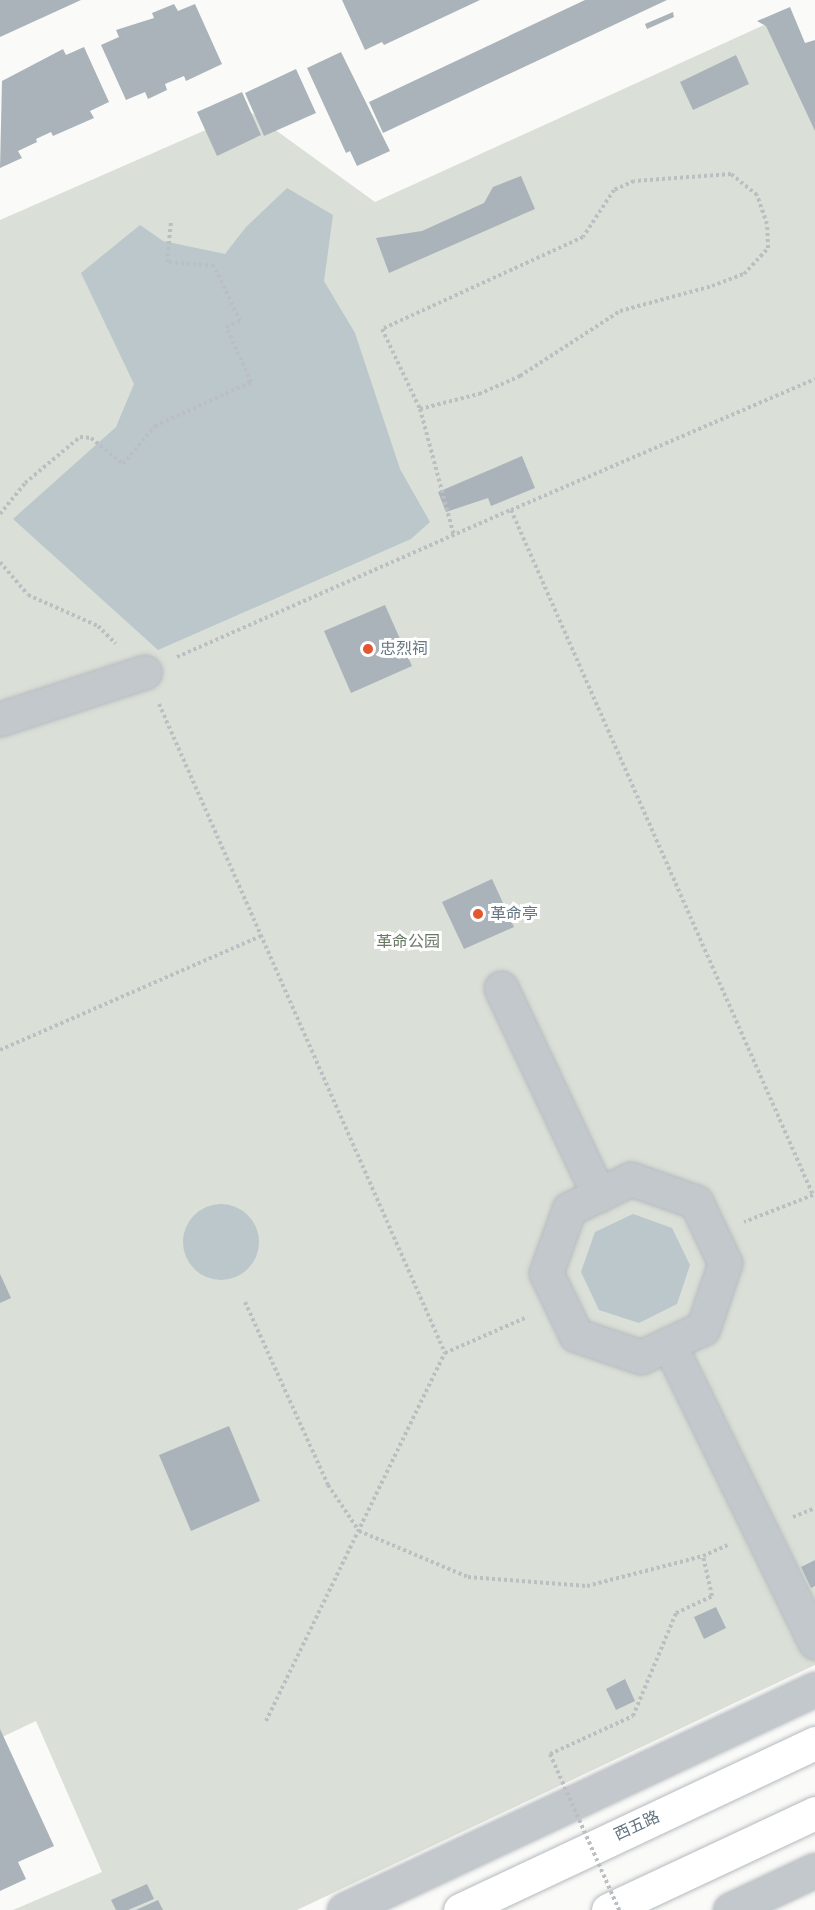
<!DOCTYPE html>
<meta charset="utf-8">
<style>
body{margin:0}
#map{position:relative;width:815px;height:1910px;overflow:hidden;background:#fafaf8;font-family:Roboto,"Noto Sans SC",sans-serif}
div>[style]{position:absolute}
.green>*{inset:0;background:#dadfd7}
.water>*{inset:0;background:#bbc7cb}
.round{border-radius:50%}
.building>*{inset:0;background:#aab3b9}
.path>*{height:4px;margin-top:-2px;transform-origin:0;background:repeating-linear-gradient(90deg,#bbbfc2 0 3px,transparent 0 6px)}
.roads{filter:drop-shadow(0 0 2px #b5babe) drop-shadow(0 0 2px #b5babe)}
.minor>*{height:33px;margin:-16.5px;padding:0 16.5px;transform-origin:16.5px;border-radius:16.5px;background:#c3c8cc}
.major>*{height:33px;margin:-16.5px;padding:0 16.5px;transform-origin:16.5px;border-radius:16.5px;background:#fff}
.path-bridge>*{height:4px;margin-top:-2px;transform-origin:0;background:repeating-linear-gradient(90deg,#bbbfc2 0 3px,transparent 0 6px)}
.dots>*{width:16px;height:16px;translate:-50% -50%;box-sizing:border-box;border:3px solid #fff;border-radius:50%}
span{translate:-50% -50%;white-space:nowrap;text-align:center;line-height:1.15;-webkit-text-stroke:6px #fff;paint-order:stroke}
.poi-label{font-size:16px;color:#657683}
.left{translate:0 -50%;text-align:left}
.park-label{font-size:16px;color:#687a64}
.street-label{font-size:16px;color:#657683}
</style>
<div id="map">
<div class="green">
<i style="clip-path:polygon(775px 20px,815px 107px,815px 1665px,297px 1910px,13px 1910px,102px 1872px,36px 1721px,0 1738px,0 220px,249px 111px,375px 202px)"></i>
</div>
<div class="water">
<i style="clip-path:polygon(287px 188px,333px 215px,324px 281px,355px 333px,400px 469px,430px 522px,411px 539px,158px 650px,13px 519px,116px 427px,134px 384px,81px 273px,140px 225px,163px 241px,225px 254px,246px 227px)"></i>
<i class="round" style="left:183px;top:1204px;width:76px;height:76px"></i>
<i style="clip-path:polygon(633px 1214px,672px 1228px,690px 1265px,677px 1304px,639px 1323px,599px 1310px,581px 1272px,595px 1232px)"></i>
</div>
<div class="building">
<i style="clip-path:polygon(0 0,81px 0,0 37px)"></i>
<i style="clip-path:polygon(342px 0,480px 0,384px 45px,382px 42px,365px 50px)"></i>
<i style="clip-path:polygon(585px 0,667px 0,383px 133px,369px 102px)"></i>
<i style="clip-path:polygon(174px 4px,178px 11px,195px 4px,222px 64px,186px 81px,184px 76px,165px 84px,167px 90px,148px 99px,145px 92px,126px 100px,101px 45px,119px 37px,116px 30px,154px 18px,152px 13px)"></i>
<i style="clip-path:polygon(790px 7px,805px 43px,815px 40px,815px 131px,766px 26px,757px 21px)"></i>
<i style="clip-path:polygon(673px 12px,674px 17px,647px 29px,645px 24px)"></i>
<i style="clip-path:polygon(84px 47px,109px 102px,90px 111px,94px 118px,53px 136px,51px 132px,36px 139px,37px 142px,18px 151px,22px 158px,0 168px,2px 81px,63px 49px,66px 55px)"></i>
<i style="clip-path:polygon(341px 52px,390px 151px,357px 166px,350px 151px,346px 153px,307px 68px)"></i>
<i style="clip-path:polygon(736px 55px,749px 84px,693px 110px,680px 82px)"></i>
<i style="clip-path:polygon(296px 69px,316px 113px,264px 136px,245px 93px)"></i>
<i style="clip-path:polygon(242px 92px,261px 135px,217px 156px,197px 112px)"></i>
<i style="clip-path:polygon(521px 176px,535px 209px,389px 273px,376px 238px,422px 231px,484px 203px,493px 187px)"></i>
<i style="clip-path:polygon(522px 456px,535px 488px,491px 506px,488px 498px,446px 512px,438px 492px)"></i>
<i style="clip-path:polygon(385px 605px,412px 666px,351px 693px,324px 631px)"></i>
<i style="clip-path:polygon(492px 879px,514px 927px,464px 949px,442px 902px)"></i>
<i style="clip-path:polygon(0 1274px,11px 1298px,0 1303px)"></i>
<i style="clip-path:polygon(229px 1426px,260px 1501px,191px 1531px,159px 1455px)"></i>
<i style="clip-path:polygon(815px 1560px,815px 1586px,811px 1588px,801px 1567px)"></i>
<i style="clip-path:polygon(716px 1607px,726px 1628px,704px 1639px,694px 1617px)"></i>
<i style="clip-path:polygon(625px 1679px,635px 1701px,616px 1710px,606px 1689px)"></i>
<i style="clip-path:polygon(0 1729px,54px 1846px,18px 1862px,26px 1879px,0 1891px)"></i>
<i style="clip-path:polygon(147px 1884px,154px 1899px,128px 1910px,116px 1910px,111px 1900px)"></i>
<i style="clip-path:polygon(158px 1900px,163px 1910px,136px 1910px)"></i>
</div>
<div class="path">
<i style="left:420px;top:409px;width:61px;rotate:-14.3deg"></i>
<i style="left:479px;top:394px;width:45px;rotate:-23.7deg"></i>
<i style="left:520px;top:376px;width:119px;rotate:-33deg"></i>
<i style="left:620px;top:311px;width:95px;rotate:-15.2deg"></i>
<i style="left:712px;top:286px;width:34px;rotate:-21deg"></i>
<i style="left:744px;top:274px;width:35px;rotate:-47deg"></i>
<i style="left:768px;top:248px;width:24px;rotate:-92deg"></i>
<i style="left:767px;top:224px;width:31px;rotate:-109deg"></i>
<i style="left:757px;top:195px;width:33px;rotate:-141deg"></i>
<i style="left:731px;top:174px;width:97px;rotate:175.9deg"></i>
<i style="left:634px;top:181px;width:22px;rotate:156deg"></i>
<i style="left:614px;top:190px;width:56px;rotate:123.4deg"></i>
<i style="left:583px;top:237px;width:221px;rotate:155.4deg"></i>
<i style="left:382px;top:329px;width:89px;rotate:64.6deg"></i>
<i style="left:420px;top:409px;width:131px;rotate:75deg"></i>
<i style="left:511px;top:510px;width:331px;rotate:-23.3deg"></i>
<i style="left:0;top:514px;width:40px;rotate:-51deg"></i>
<i style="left:25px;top:483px;width:72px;rotate:-39.9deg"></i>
<i style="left:80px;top:437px;width:11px;rotate:5deg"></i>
<i style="left:91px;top:438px;width:41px;rotate:39.1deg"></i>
<i style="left:123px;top:464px;width:50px;rotate:-49.9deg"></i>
<i style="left:155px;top:426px;width:106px;rotate:-24.6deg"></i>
<i style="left:251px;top:382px;width:60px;rotate:-114.4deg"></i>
<i style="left:226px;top:327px;width:15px;rotate:-23deg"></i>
<i style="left:240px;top:321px;width:61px;rotate:-115.3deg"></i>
<i style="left:214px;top:266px;width:47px;rotate:-175.1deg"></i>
<i style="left:167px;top:262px;width:41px;rotate:-84.4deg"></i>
<i style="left:0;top:562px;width:43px;rotate:49.7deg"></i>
<i style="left:28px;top:595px;width:77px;rotate:23.9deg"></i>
<i style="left:98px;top:626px;width:25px;rotate:45deg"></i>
<i style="left:177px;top:657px;width:365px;rotate:-23.8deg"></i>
<i style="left:511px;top:510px;width:749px;rotate:66.21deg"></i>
<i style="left:813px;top:1195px;width:74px;rotate:158.6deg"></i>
<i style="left:159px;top:704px;width:709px;rotate:66.22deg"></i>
<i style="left:445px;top:1353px;width:90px;rotate:-23.7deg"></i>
<i style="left:0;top:1050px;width:285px;rotate:-23.6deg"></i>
<i style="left:245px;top:1302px;width:201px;rotate:65.6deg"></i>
<i style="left:328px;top:1485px;width:55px;rotate:56deg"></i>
<i style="left:359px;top:1531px;width:118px;rotate:22.9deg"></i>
<i style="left:468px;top:1577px;width:119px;rotate:4.3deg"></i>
<i style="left:587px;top:1586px;width:120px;rotate:-14.5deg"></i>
<i style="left:703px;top:1556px;width:27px;rotate:-24deg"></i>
<i style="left:793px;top:1517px;width:24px;rotate:-22deg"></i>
<i style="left:266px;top:1721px;width:409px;rotate:-64.1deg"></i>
<i style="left:550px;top:1754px;width:91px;rotate:-24.6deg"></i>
<i style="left:633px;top:1716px;width:112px;rotate:-67.3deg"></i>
<i style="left:676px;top:1613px;width:40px;rotate:-25deg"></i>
<i style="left:712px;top:1596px;width:41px;rotate:-102.7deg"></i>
</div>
<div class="roads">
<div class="minor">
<i style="left:0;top:719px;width:152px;rotate:-18deg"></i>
<i style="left:501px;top:988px;width:229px;rotate:64.7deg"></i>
<i style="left:631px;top:1179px;width:69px;rotate:19.5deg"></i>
<i style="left:696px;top:1202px;width:68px;rotate:64.6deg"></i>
<i style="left:725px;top:1263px;width:69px;rotate:108.7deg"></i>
<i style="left:703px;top:1328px;width:68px;rotate:154.9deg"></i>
<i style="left:641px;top:1357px;width:69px;rotate:-161.3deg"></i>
<i style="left:576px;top:1335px;width:69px;rotate:-115.8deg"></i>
<i style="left:546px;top:1273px;width:68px;rotate:-70.2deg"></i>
<i style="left:569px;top:1209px;width:69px;rotate:-25.8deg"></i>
<i style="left:669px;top:1344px;width:332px;rotate:63.9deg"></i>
<i style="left:344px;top:1910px;width:520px;rotate:-25.14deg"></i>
<i style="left:730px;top:1910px;width:94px;rotate:-25.2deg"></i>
</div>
<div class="major">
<i style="left:460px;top:1910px;width:392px;rotate:-25.2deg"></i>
<i style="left:608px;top:1910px;width:229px;rotate:-25.1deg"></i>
</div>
</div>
<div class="path-bridge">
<i style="left:550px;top:1754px;width:171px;rotate:66.1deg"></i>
</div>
<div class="dots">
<i style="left:368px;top:649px;background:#e4572e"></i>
<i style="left:478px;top:914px;background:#e4572e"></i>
</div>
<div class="poi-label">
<span class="left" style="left:380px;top:649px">忠烈祠</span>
<span class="left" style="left:490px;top:914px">革命亭</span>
</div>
<div class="park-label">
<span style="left:408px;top:942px">革命公园</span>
</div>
<div class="street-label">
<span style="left:637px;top:1826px;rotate:-25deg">西五路</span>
</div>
</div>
